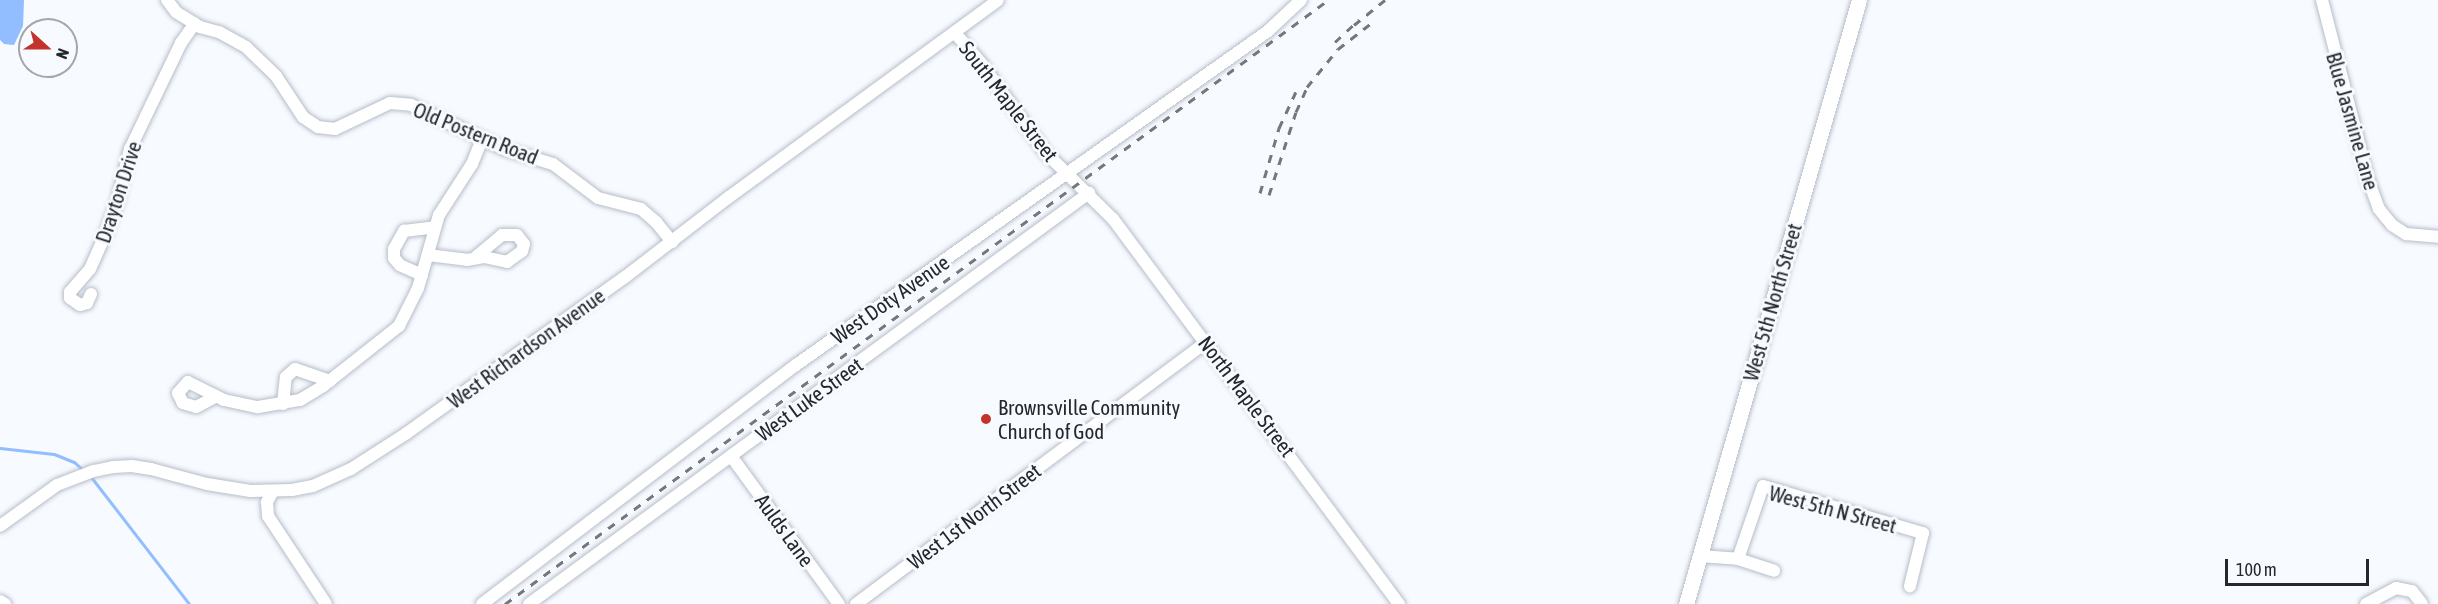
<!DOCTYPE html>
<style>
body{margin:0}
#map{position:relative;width:2438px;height:604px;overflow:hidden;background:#f7faff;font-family:"Asap Condensed",sans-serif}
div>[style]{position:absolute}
.water>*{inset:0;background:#92beff}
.stream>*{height:3px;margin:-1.5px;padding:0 1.5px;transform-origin:1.5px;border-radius:1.5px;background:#92beff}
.roads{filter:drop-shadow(0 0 2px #b6bdc8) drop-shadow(0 0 2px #b6bdc8)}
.minor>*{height:12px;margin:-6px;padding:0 6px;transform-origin:6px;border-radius:6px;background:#fff}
.major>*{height:15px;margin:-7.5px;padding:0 7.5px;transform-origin:7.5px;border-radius:7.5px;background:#fff}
.rail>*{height:3px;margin-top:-1.5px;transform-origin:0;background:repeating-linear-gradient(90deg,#74777b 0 8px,transparent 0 16px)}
.dots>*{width:16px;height:16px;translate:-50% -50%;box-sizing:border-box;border:3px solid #f7faff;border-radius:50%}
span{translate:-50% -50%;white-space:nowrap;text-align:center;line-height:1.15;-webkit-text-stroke:6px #f7faff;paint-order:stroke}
.street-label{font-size:21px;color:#24272b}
.poi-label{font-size:21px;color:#24272b}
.left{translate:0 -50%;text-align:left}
.north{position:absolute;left:18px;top:18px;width:60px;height:60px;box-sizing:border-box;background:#f7faff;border:2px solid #a3a6aa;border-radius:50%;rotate:111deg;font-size:16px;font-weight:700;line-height:24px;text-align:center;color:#24272b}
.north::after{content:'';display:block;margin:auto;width:21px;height:27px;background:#c2342b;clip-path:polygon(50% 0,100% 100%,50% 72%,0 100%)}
.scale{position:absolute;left:2225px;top:559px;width:144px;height:27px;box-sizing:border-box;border:3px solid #24272b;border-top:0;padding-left:8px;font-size:18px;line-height:21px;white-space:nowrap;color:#24272b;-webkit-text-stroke:4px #f7faff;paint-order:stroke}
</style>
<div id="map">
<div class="water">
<i style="clip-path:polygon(0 0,24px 0,23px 26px,14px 45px,4px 44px,0 40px)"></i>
</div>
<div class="stream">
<i style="left:0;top:448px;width:54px;rotate:6.3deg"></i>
<i style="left:54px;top:454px;width:22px;rotate:22deg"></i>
<i style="left:74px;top:462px;width:13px;rotate:42deg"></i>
<i style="left:91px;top:477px;width:160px;rotate:52.3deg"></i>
</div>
<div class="roads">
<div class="minor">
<i style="left:167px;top:0;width:15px;rotate:53deg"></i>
<i style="left:176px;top:12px;width:28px;rotate:32deg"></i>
<i style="left:200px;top:27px;width:20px;rotate:15deg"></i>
<i style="left:219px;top:32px;width:31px;rotate:29deg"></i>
<i style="left:246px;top:47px;width:42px;rotate:44deg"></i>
<i style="left:276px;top:76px;width:49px;rotate:56.6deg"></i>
<i style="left:303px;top:117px;width:18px;rotate:34deg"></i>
<i style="left:318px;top:127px;width:17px;rotate:7deg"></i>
<i style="left:335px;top:129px;width:61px;rotate:-25.3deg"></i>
<i style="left:390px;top:103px;width:21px;rotate:5deg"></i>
<i style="left:411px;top:105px;width:103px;rotate:25.3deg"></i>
<i style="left:504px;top:149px;width:51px;rotate:17deg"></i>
<i style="left:553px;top:164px;width:56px;rotate:37.1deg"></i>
<i style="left:598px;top:198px;width:44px;rotate:14.3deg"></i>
<i style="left:641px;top:209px;width:20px;rotate:41deg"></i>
<i style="left:656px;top:222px;width:26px;rotate:51deg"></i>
<i style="left:2322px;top:0;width:185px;rotate:75.6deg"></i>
<i style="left:2368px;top:179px;width:32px;rotate:70deg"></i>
<i style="left:2379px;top:209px;width:21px;rotate:51deg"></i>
<i style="left:2392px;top:225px;width:17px;rotate:33deg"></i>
<i style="left:2406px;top:234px;width:32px;rotate:5deg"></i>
<i style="left:955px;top:33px;width:40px;rotate:49deg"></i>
<i style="left:981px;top:63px;width:111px;rotate:54.2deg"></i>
<i style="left:1046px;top:153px;width:94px;rotate:44.6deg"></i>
<i style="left:1113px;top:219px;width:480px;rotate:53.4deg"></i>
<i style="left:428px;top:255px;width:39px;rotate:7deg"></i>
<i style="left:467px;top:260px;width:17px;rotate:-10deg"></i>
<i style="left:484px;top:257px;width:24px;rotate:12deg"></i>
<i style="left:507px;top:262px;width:19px;rotate:-36deg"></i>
<i style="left:522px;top:251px;width:7px;rotate:-74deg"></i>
<i style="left:524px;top:244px;width:11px;rotate:-128deg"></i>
<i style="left:517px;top:235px;width:15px;rotate:180deg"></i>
<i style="left:502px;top:235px;width:35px;rotate:140deg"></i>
<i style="left:422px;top:275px;width:24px;rotate:-156deg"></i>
<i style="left:400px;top:265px;width:9px;rotate:-131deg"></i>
<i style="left:394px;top:258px;width:9px;rotate:-90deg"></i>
<i style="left:394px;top:249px;width:21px;rotate:-61deg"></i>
<i style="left:404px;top:231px;width:31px;rotate:-7deg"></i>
<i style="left:91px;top:294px;width:10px;rotate:114deg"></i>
<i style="left:87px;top:303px;width:7px;rotate:164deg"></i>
<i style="left:80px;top:305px;width:12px;rotate:-145deg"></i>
<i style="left:70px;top:298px;width:6px;rotate:-90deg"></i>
<i style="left:70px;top:292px;width:30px;rotate:-49deg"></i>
<i style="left:90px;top:269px;width:34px;rotate:-66deg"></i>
<i style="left:104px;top:238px;width:37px;rotate:-70deg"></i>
<i style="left:117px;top:203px;width:56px;rotate:-76.5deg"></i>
<i style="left:130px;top:149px;width:118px;rotate:-64.3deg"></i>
<i style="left:181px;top:43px;width:24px;rotate:-55deg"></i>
<i style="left:215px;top:397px;width:21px;rotate:152deg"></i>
<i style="left:196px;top:407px;width:14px;rotate:-163deg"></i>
<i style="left:183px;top:403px;width:11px;rotate:-117deg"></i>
<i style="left:178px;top:393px;width:15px;rotate:-48deg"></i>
<i style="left:188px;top:382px;width:40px;rotate:26.6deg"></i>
<i style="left:224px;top:400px;width:35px;rotate:12deg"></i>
<i style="left:258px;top:407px;width:43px;rotate:-9.5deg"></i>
<i style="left:300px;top:400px;width:27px;rotate:-31deg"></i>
<i style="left:323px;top:386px;width:97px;rotate:-38.3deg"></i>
<i style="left:399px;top:326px;width:42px;rotate:-63.4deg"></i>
<i style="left:418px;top:288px;width:76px;rotate:-74deg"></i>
<i style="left:439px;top:215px;width:61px;rotate:-57.1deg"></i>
<i style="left:472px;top:164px;width:27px;rotate:-68deg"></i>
<i style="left:283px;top:404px;width:27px;rotate:-84deg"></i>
<i style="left:286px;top:377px;width:12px;rotate:-42deg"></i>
<i style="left:295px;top:369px;width:37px;rotate:19deg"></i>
<i style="left:731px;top:456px;width:183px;rotate:53.9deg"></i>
<i style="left:273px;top:491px;width:13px;rotate:119deg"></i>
<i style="left:267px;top:502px;width:14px;rotate:86deg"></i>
<i style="left:268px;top:516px;width:105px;rotate:56.6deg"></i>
<i style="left:0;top:526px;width:70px;rotate:-35.7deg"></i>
<i style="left:57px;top:485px;width:40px;rotate:-21deg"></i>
<i style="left:94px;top:471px;width:19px;rotate:-12deg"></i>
<i style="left:113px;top:467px;width:19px;rotate:-3deg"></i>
<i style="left:132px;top:466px;width:19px;rotate:9deg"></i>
<i style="left:151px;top:469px;width:58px;rotate:15deg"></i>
<i style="left:207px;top:484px;width:44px;rotate:9.2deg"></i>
<i style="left:250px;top:491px;width:42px;rotate:-1.4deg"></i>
<i style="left:292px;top:490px;width:21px;rotate:-11deg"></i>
<i style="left:313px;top:486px;width:42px;rotate:-24.1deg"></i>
<i style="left:351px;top:469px;width:67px;rotate:-32.7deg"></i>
<i style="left:407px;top:433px;width:268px;rotate:-35.6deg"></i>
<i style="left:625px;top:277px;width:131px;rotate:-37.6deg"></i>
<i style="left:729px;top:197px;width:333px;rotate:-36.2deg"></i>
<i style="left:1699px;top:556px;width:39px;rotate:4deg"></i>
<i style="left:1738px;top:559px;width:38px;rotate:18deg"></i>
<i style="left:1738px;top:559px;width:77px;rotate:-71.1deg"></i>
<i style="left:1763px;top:486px;width:167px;rotate:16.4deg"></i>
<i style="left:1923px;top:533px;width:55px;rotate:103.8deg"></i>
<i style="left:0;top:601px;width:6px;rotate:31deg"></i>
<i style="left:482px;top:604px;width:395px;rotate:-37.3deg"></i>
<i style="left:796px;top:365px;width:578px;rotate:-35.28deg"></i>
<i style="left:1268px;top:31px;width:45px;rotate:-43.2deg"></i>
<i style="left:529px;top:604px;width:695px;rotate:-36.28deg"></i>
<i style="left:856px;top:604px;width:437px;rotate:-36.8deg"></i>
<i style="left:2366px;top:604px;width:34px;rotate:-28deg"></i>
<i style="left:2396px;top:588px;width:16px;rotate:11deg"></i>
<i style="left:2412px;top:591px;width:16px;rotate:52deg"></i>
</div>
<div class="major">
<i style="left:1686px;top:604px;width:628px;rotate:-74.02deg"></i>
</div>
</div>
<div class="rail">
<i style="left:1354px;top:25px;width:40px;rotate:-39deg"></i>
<i style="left:1335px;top:42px;width:33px;rotate:-43deg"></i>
<i style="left:1260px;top:193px;width:68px;rotate:-73.7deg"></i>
<i style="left:1279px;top:128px;width:40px;rotate:-65deg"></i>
<i style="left:1269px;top:195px;width:87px;rotate:-72deg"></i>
<i style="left:1296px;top:112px;width:27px;rotate:-66deg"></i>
<i style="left:1307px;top:87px;width:49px;rotate:-50.8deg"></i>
<i style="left:1338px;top:49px;width:46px;rotate:-37.9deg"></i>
<i style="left:505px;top:604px;width:1021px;rotate:-36.27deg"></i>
</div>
<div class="dots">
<i style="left:986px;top:419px;background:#c2342b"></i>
</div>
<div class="street-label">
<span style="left:1009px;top:101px;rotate:52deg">South Maple Street</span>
<span style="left:2353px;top:121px;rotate:74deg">Blue Jasmine Lane</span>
<span style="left:476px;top:133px;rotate:22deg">Old Postern Road</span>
<span style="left:118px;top:192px;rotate:-72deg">Drayton Drive</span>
<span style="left:890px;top:299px;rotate:-35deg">West Doty Avenue</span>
<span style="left:1772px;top:302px;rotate:-74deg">West 5th North Street</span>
<span style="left:526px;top:348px;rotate:-36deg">West Richardson Avenue</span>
<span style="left:1247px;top:396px;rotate:53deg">North Maple Street</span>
<span style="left:809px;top:399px;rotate:-36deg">West Luke Street</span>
<span style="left:1833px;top:509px;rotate:15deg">West 5th N Street</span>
<span style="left:974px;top:516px;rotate:-37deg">West 1st North Street</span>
<span style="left:785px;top:530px;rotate:54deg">Aulds Lane</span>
</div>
<div class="poi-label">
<span class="left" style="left:998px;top:419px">Brownsville Community<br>Church of God</span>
</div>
<div class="north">N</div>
<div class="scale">100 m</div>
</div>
